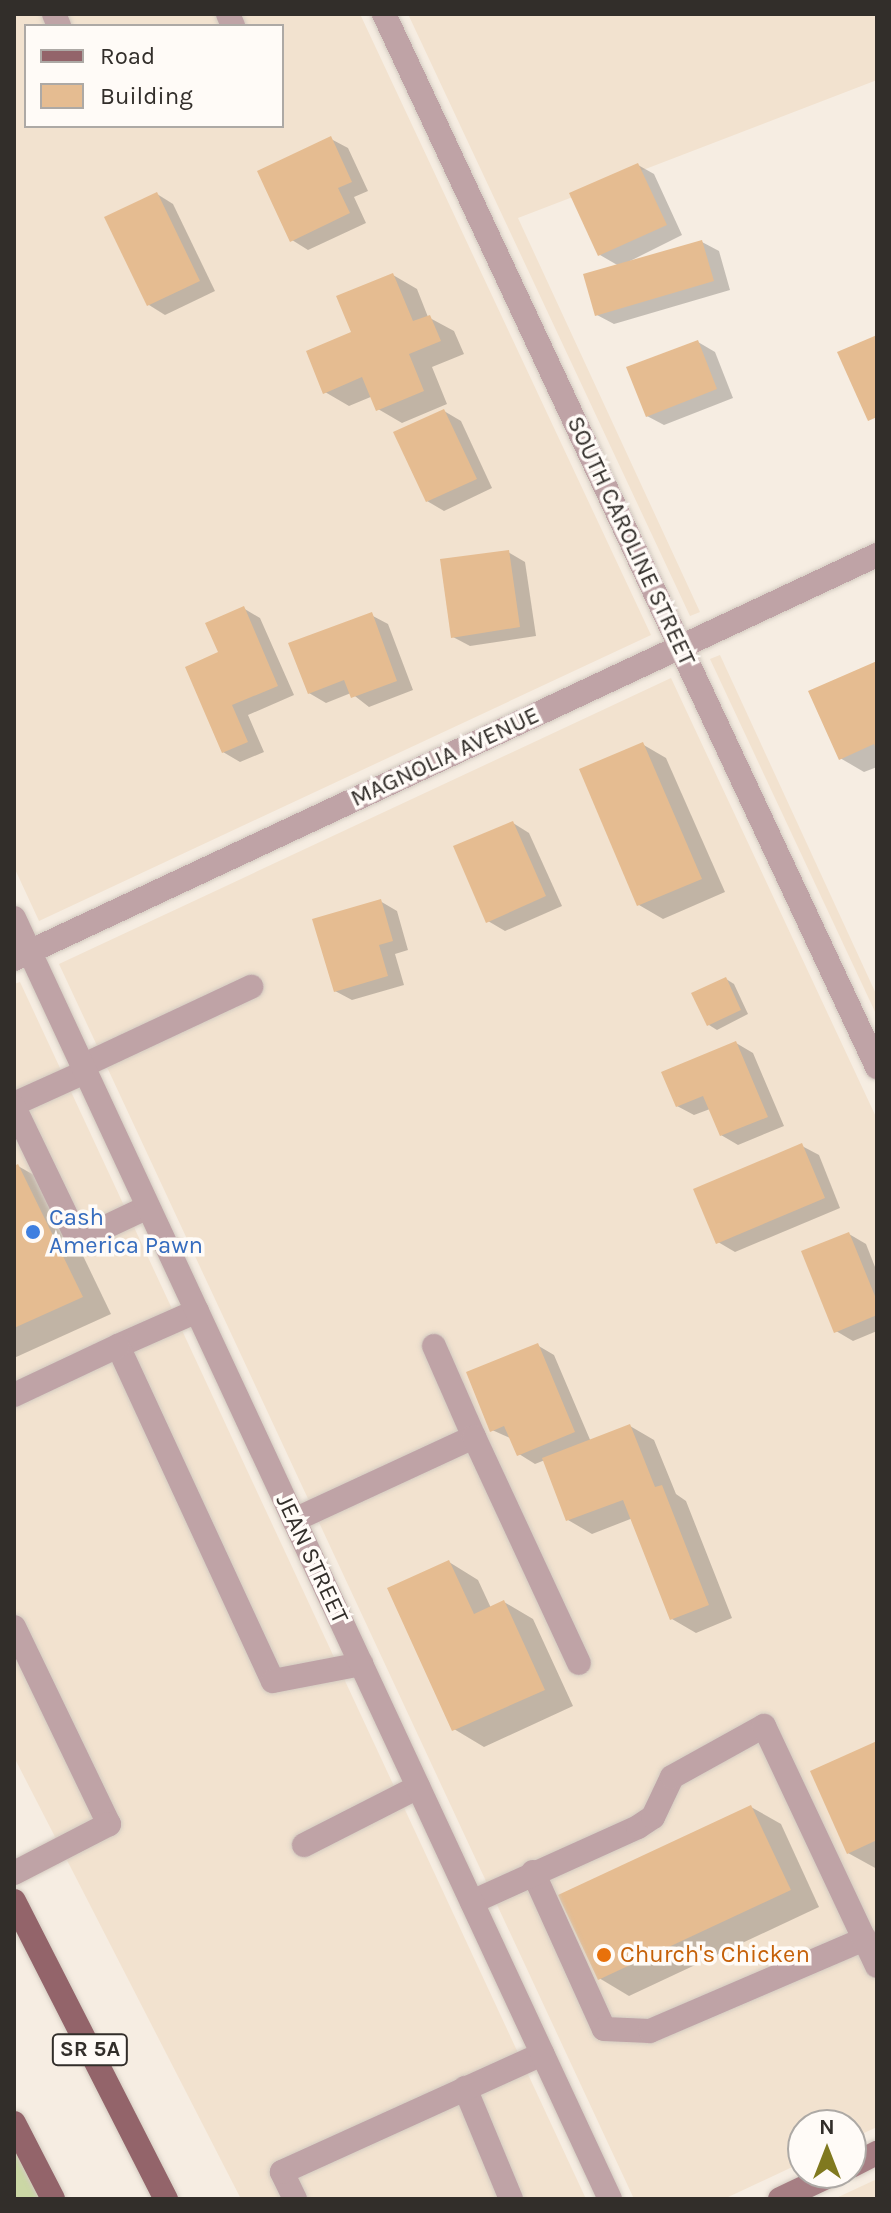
<!DOCTYPE html>
<style>
body{margin:0}
#map{position:relative;width:891px;height:2213px;overflow:hidden;background:#f6ede2;font-family:Karla,sans-serif}
div>[style]{position:absolute}
.commercial>*{inset:0;background:#f2e2cf}
.green>*{inset:0;background:#cbd7a5}
.shadow>*{inset:0;background:#0003}
.building>*{inset:0;background:#e5bc91}
.roads{filter:drop-shadow(0 0 2px #d3cbc1) drop-shadow(0 0 2px #d3cbc1)}
.lane>*{height:24px;margin:-12px;padding:0 12px;transform-origin:12px;border-radius:12px;background:#bfa3a6}
.street>*{height:24px;margin:-12px;padding:0 12px;transform-origin:12px;border-radius:12px;background:#bfa3a6}
.secondary>*{height:24px;margin:-12px;padding:0 12px;transform-origin:12px;border-radius:12px;background:#a67e83}
.primary>*{height:24px;margin:-12px;padding:0 12px;transform-origin:12px;border-radius:12px;background:#93646a}
.dots>*{width:22px;height:22px;translate:-50% -50%;box-sizing:border-box;border:4px solid #fffbf7;border-radius:50%}
span{translate:-50% -50%;white-space:nowrap;text-align:center;line-height:1.15;-webkit-text-stroke:7px #fffbf7;paint-order:stroke}
.shield-label span{padding:2px 6px;background:#fffbf7;border:2px solid;border-radius:6px;-webkit-text-stroke-width:0}
.shield-label{font-size:22px;color:#322e2a;font-weight:700}
.street-label{font-size:24px;color:#322e2a}
.shop-label{font-size:24px;color:#366cbe}
.left{translate:0 -50%;text-align:left}
.food-label{font-size:24px;color:#c56008}
.frame{position:absolute;inset:0;border:16px solid #322e2a;pointer-events:none}
.legend{position:absolute;left:24px;top:24px;width:260px;height:104px;box-sizing:border-box;background:#fffbf7;border:2px solid #ada9a5;margin:0;padding:10px 14px;list-style:none;font-size:24px;color:#322e2a}
.legend li{display:flex;align-items:center;gap:16px;height:40px}
.legend b{width:40px;border:2px solid #ada9a5}
.north{position:absolute;left:787px;top:2109px;width:80px;height:80px;box-sizing:border-box;background:#fffbf7;border:2px solid #ada9a5;border-radius:50%;rotate:0deg;font-size:22px;font-weight:700;line-height:32px;text-align:center;color:#322e2a}
.north::after{content:'';display:block;margin:auto;width:28px;height:36px;background:#80791f;clip-path:polygon(50% 0,100% 100%,50% 72%,0 100%)}
</style>
<div id="map">
<div class="commercial">
<i style="clip-path:polygon(evenodd,14px 14px,360px 14px,651px 635px,39px 921px,14px 867px,14px 14px,26px 26px,282px 26px,282px 126px,26px 126px,26px 26px)"></i>
<i style="clip-path:polygon(408px 14px,877px 14px,877px 80px,518px 218px,700px 612px,690px 616px)"></i>
<i style="clip-path:polygon(720px 655px,877px 996px,877px 1016px,710px 659px)"></i>
<i style="clip-path:polygon(671px 678px,877px 1119px,877px 2127px,851px 2139px,851px 2125px,803px 2125px,803px 2162px,724px 2199px,634px 2199px,59px 964px)"></i>
<i style="clip-path:polygon(20px 982px,586px 2199px,241px 2199px,14px 1757px,14px 984px)"></i>
<i style="clip-path:polygon(877px 2179px,877px 2199px,834px 2199px)"></i>
</div>
<div class="green">
<i style="clip-path:polygon(14px 2123px,53px 2199px,14px 2199px)"></i>
</div>
<div class="shadow">
<i style="clip-path:polygon(331px 139px,348px 148px,368px 191px,354px 197px,366px 223px,308px 250px,292px 240px)"></i>
<i style="clip-path:polygon(638px 165px,654px 174px,682px 235px,622px 265px,702px 242px,719px 251px,730px 290px,614px 324px,597px 315px,619px 266px,600px 255px)"></i>
<i style="clip-path:polygon(157px 194px,173px 204px,215px 291px,165px 315px,149px 305px)"></i>
<i style="clip-path:polygon(393px 275px,417px 289px,428px 317px,454px 331px,464px 354px,432px 367px,447px 404px,402px 423px,378px 409px,373px 396px,349px 406px,325px 392px,354px 333px)"></i>
<i style="clip-path:polygon(698px 342px,715px 352px,733px 398px,664px 425px,647px 416px)"></i>
<i style="clip-path:polygon(444px 411px,461px 421px,492px 488px,444px 511px,427px 501px)"></i>
<i style="clip-path:polygon(508px 552px,525px 562px,536px 636px,470px 646px,453px 637px)"></i>
<i style="clip-path:polygon(243px 608px,260px 618px,294px 695px,248px 715px,264px 752px,240px 762px,223px 752px,220px 653px)"></i>
<i style="clip-path:polygon(371px 615px,388px 624px,413px 690px,369px 707px,351px 693px,326px 703px,309px 693px)"></i>
<i style="clip-path:polygon(877px 663px,877px 767px,864px 772px,840px 758px)"></i>
<i style="clip-path:polygon(642px 744px,666px 758px,725px 892px,663px 919px,639px 905px)"></i>
<i style="clip-path:polygon(513px 823px,529px 833px,562px 906px,505px 931px,488px 921px)"></i>
<i style="clip-path:polygon(380px 901px,397px 911px,408px 950px,395px 954px,404px 985px,352px 1000px,335px 991px)"></i>
<i style="clip-path:polygon(726px 979px,734px 984px,748px 1014px,717px 1030px,709px 1025px)"></i>
<i style="clip-path:polygon(736px 1043px,753px 1053px,784px 1126px,738px 1145px,721px 1135px,710px 1109px,694px 1115px,677px 1106px)"></i>
<i style="clip-path:polygon(802px 1146px,819px 1155px,840px 1208px,735px 1252px,718px 1242px)"></i>
<i style="clip-path:polygon(18px 1166px,48px 1183px,111px 1314px,14px 1358px,14px 1168px)"></i>
<i style="clip-path:polygon(849px 1234px,866px 1244px,877px 1272px,877px 1331px,853px 1341px,836px 1331px)"></i>
<i style="clip-path:polygon(537px 1345px,554px 1355px,591px 1442px,630px 1426px,654px 1440px,676px 1494px,686px 1501px,732px 1618px,696px 1633px,672px 1619px,633px 1518px,592px 1534px,568px 1520px,545px 1460px,535px 1464px,519px 1454px,512px 1439px,492px 1430px)"></i>
<i style="clip-path:polygon(449px 1562px,478px 1580px,491px 1608px,504px 1602px,533px 1619px,573px 1706px,484px 1747px,454px 1729px)"></i>
<i style="clip-path:polygon(877px 1744px,877px 1869px,848px 1853px)"></i>
<i style="clip-path:polygon(751px 1807px,781px 1824px,819px 1907px,629px 1996px,599px 1978px)"></i>
</div>
<div class="building">
<i style="clip-path:polygon(331px 136px,352px 182px,338px 188px,350px 213px,290px 242px,257px 171px)"></i>
<i style="clip-path:polygon(638px 163px,667px 225px,598px 256px,569px 193px)"></i>
<i style="clip-path:polygon(157px 192px,200px 281px,147px 306px,104px 217px)"></i>
<i style="clip-path:polygon(702px 240px,714px 281px,595px 316px,583px 274px)"></i>
<i style="clip-path:polygon(393px 273px,413px 321px,430px 315px,441px 341px,409px 354px,424px 391px,376px 411px,362px 377px,323px 394px,306px 351px,351px 332px,336px 296px)"></i>
<i style="clip-path:polygon(877px 335px,877px 417px,868px 421px,837px 352px)"></i>
<i style="clip-path:polygon(698px 340px,717px 389px,646px 417px,626px 367px)"></i>
<i style="clip-path:polygon(444px 409px,477px 479px,426px 502px,393px 432px)"></i>
<i style="clip-path:polygon(509px 550px,520px 627px,451px 638px,440px 559px)"></i>
<i style="clip-path:polygon(244px 606px,278px 686px,232px 705px,248px 742px,222px 753px,185px 667px,218px 652px,205px 623px)"></i>
<i style="clip-path:polygon(372px 612px,397px 681px,351px 698px,344px 680px,308px 694px,288px 643px)"></i>
<i style="clip-path:polygon(877px 661px,877px 752px,874px 744px,839px 760px,808px 691px)"></i>
<i style="clip-path:polygon(643px 742px,702px 879px,637px 906px,579px 769px)"></i>
<i style="clip-path:polygon(513px 821px,546px 896px,486px 923px,453px 846px)"></i>
<i style="clip-path:polygon(381px 899px,393px 941px,379px 945px,388px 976px,334px 992px,312px 919px)"></i>
<i style="clip-path:polygon(726px 977px,741px 1010px,707px 1026px,691px 993px)"></i>
<i style="clip-path:polygon(736px 1041px,768px 1117px,720px 1136px,703px 1096px,676px 1107px,661px 1072px)"></i>
<i style="clip-path:polygon(802px 1143px,825px 1198px,716px 1244px,693px 1189px)"></i>
<i style="clip-path:polygon(18px 1164px,83px 1297px,14px 1328px,14px 1166px)"></i>
<i style="clip-path:polygon(849px 1232px,877px 1301px,877px 1315px,834px 1333px,801px 1251px)"></i>
<i style="clip-path:polygon(538px 1343px,575px 1432px,517px 1456px,504px 1426px,490px 1432px,466px 1372px)"></i>
<i style="clip-path:polygon(630px 1424px,655px 1487px,662px 1485px,709px 1605px,670px 1620px,623px 1500px,566px 1521px,542px 1458px)"></i>
<i style="clip-path:polygon(449px 1560px,474px 1614px,504px 1600px,545px 1690px,452px 1731px,387px 1588px)"></i>
<i style="clip-path:polygon(877px 1741px,877px 1840px,847px 1854px,810px 1771px)"></i>
<i style="clip-path:polygon(751px 1805px,791px 1890px,598px 1980px,558px 1895px)"></i>
</div>
<div class="roads">
<div class="lane">
<i style="left:54px;top:14px;width:13px;rotate:67deg"></i>
<i style="left:228px;top:14px;width:13px;rotate:67deg"></i>
<i style="left:82px;top:1066px;width:187px;rotate:-25.1deg"></i>
<i style="left:14px;top:1104px;width:78px;rotate:-24.3deg"></i>
<i style="left:14px;top:1107px;width:148px;rotate:64.3deg"></i>
<i style="left:78px;top:1240px;width:77px;rotate:-25.2deg"></i>
<i style="left:197px;top:1311px;width:86px;rotate:156.1deg"></i>
<i style="left:118px;top:1346px;width:369px;rotate:65.2deg"></i>
<i style="left:273px;top:1681px;width:90px;rotate:-10.9deg"></i>
<i style="left:434px;top:1346px;width:99px;rotate:66.3deg"></i>
<i style="left:14px;top:1395px;width:115px;rotate:-25.2deg"></i>
<i style="left:294px;top:1520px;width:198px;rotate:-24.8deg"></i>
<i style="left:474px;top:1437px;width:249px;rotate:65.1deg"></i>
<i style="left:14px;top:1627px;width:219px;rotate:64.3deg"></i>
<i style="left:109px;top:1824px;width:107px;rotate:152.7deg"></i>
<i style="left:304px;top:1845px;width:128px;rotate:-27deg"></i>
<i style="left:533px;top:1872px;width:172px;rotate:65.7deg"></i>
<i style="left:604px;top:2029px;width:46px;rotate:2.5deg"></i>
<i style="left:650px;top:2031px;width:234px;rotate:-23.2deg"></i>
<i style="left:472px;top:1902px;width:182px;rotate:-24.3deg"></i>
<i style="left:638px;top:1827px;width:18px;rotate:-34deg"></i>
<i style="left:653px;top:1817px;width:44px;rotate:-64.6deg"></i>
<i style="left:672px;top:1777px;width:105px;rotate:-29deg"></i>
<i style="left:764px;top:1726px;width:265px;rotate:64.8deg"></i>
<i style="left:465px;top:2088px;width:120px;rotate:67.5deg"></i>
<i style="left:295px;top:2199px;width:30px;rotate:-116deg"></i>
<i style="left:282px;top:2172px;width:286px;rotate:-24.4deg"></i>
</div>
<div class="street">
<i style="left:384px;top:14px;width:1163px;rotate:64.91deg"></i>
<i style="left:14px;top:918px;width:1413px;rotate:65.05deg"></i>
<i style="left:14px;top:959px;width:953px;rotate:-25.09deg"></i>
</div>
<div class="secondary">
<i style="left:851px;top:2166px;width:29px;rotate:-27deg"></i>
<i style="left:780px;top:2199px;width:61px;rotate:-25.3deg"></i>
</div>
<div class="primary">
<i style="left:14px;top:1901px;width:335px;rotate:63deg"></i>
<i style="left:14px;top:2123px;width:85px;rotate:62.8deg"></i>
</div>
</div>
<div class="dots">
<i style="left:33px;top:1232px;background:#3f7fe0"></i>
<i style="left:604px;top:1955px;background:#e8710a"></i>
</div>
<div class="shield-label">
<span style="left:90px;top:2050px">SR 5A</span>
</div>
<div class="street-label">
<span style="left:631px;top:541px;rotate:65deg">SOUTH CAROLINE STREET</span>
<span style="left:445px;top:757px;rotate:-25deg">MAGNOLIA AVENUE</span>
<span style="left:312px;top:1559px;rotate:65deg">JEAN STREET</span>
</div>
<div class="shop-label">
<span class="left" style="left:49px;top:1232px">Cash<br>America Pawn</span>
</div>
<div class="food-label">
<span class="left" style="left:620px;top:1955px">Church's Chicken</span>
</div>
<div class="frame"></div>
<ul class="legend">
<li><b style="height:10px;background:#93646a"></b>Road</li>
<li><b style="height:22px;background:#e5bc91"></b>Building</li>
</ul>
<div class="north">N</div>
</div>
